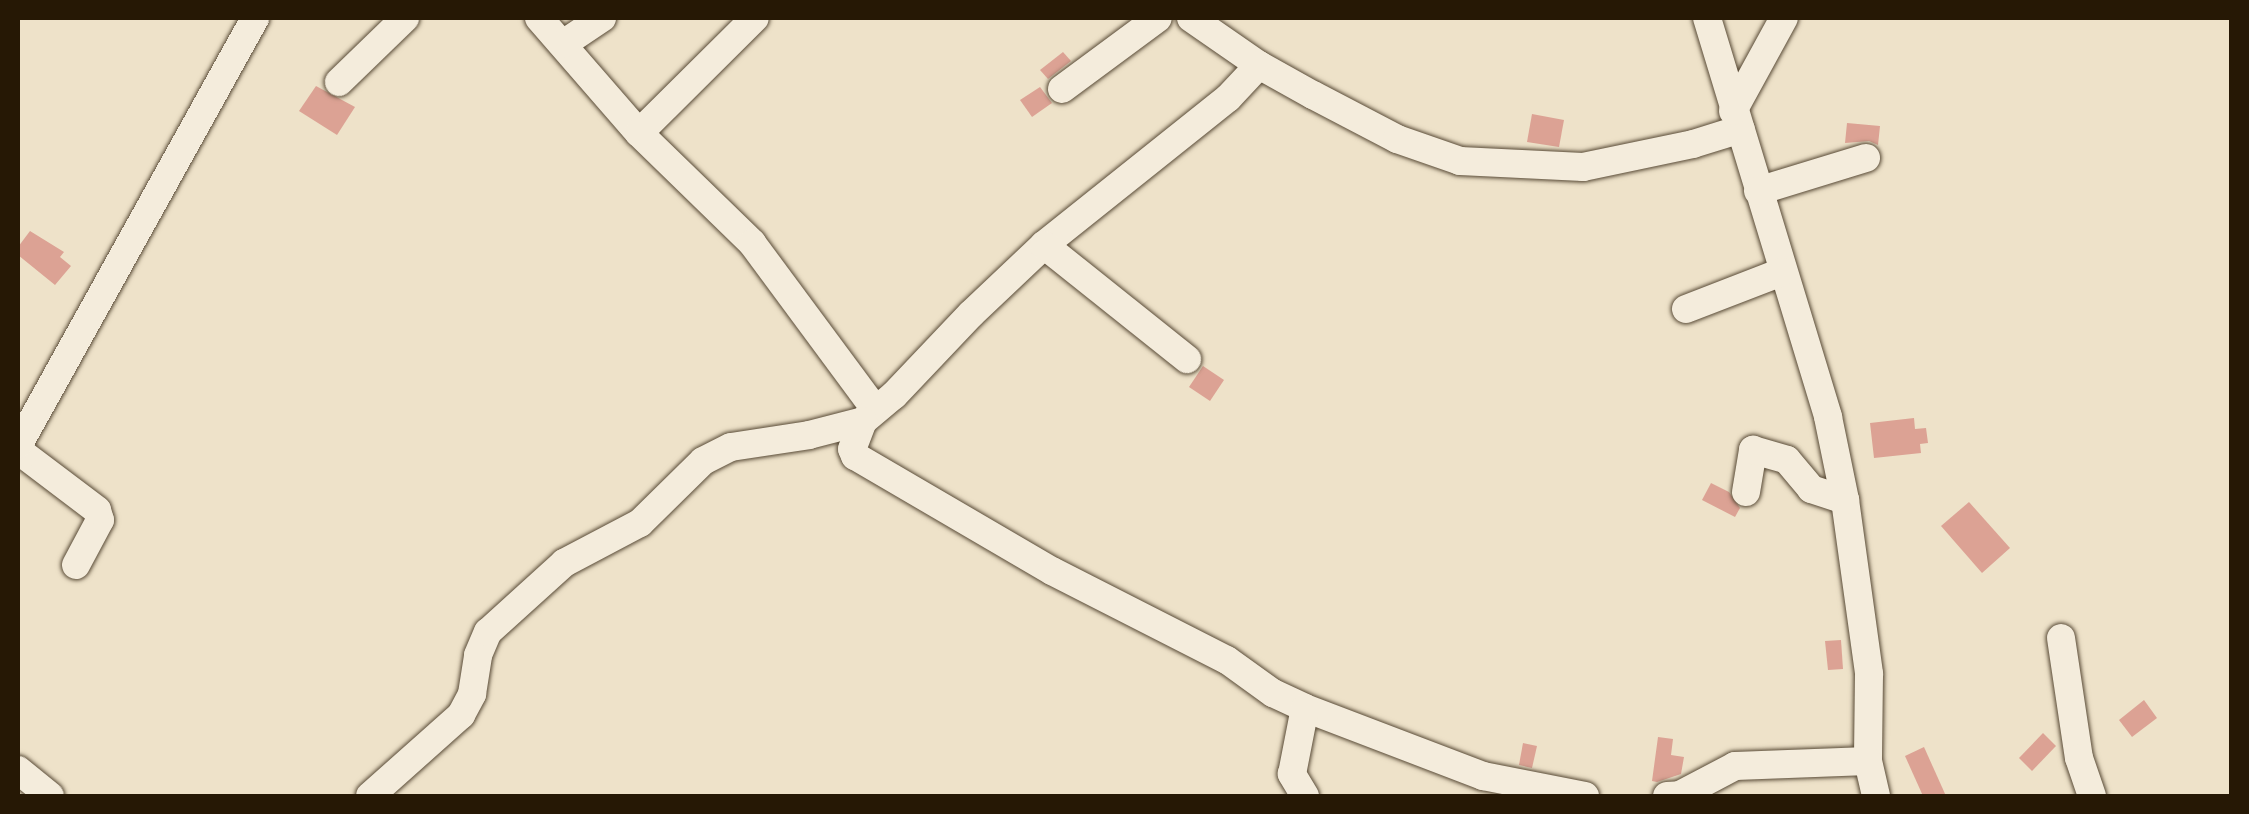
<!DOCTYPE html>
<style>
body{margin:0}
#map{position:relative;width:2249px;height:814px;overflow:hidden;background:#eee2c9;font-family:"IM FELL DW Pica",serif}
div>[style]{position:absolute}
.building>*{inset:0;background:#dca294}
.roads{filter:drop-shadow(0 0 2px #584a36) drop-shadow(0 0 2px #584a36)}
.minor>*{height:28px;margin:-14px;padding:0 14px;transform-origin:14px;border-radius:14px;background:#f4ecdc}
span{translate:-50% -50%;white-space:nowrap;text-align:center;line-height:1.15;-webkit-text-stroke:8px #f4ecdc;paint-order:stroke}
.frame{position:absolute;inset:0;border:20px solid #261805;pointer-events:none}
</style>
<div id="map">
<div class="building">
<i style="clip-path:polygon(1063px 52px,1071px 61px,1048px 79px,1040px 70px)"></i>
<i style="clip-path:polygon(316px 86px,355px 107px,337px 135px,299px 111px)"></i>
<i style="clip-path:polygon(1040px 87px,1052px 103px,1032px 117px,1020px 100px)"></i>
<i style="clip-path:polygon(1532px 114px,1564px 120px,1559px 147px,1527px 142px)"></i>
<i style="clip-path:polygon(1847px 123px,1880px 126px,1878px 145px,1869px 141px,1845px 143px)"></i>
<i style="clip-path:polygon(30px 231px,64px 252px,60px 257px,71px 266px,55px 285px,18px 255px,18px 247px)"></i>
<i style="clip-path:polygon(1203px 366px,1224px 380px,1210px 401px,1189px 387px)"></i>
<i style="clip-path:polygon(1914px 418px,1915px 429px,1926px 428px,1928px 443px,1920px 444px,1921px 453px,1874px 458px,1870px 423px)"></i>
<i style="clip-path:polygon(1711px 483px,1729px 492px,1740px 508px,1735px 517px,1702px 500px)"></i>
<i style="clip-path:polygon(1969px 502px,2010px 548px,1982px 573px,1941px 526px)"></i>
<i style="clip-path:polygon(1841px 640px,1843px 669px,1828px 670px,1825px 641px)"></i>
<i style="clip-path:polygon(2144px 700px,2157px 718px,2132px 737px,2119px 720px)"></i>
<i style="clip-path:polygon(2043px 733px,2056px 746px,2032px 771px,2019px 758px)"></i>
<i style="clip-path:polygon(1658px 737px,1673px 739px,1671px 755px,1684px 757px,1681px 774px,1657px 782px,1652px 781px)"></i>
<i style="clip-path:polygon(1523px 743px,1537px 746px,1532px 768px,1519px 765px)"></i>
<i style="clip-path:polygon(1924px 747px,1946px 796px,1923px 796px,1905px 756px)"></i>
</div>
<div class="roads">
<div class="minor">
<i style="left:539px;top:18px;width:152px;rotate:49deg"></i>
<i style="left:639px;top:133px;width:158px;rotate:44.2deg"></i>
<i style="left:752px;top:243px;width:207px;rotate:53.5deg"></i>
<i style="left:1191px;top:18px;width:83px;rotate:34.7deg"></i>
<i style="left:1259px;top:65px;width:62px;rotate:29.1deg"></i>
<i style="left:1313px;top:95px;width:95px;rotate:27.6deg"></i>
<i style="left:1397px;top:139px;width:67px;rotate:19.2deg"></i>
<i style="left:1460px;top:161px;width:123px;rotate:2.8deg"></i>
<i style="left:1583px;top:167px;width:112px;rotate:-11.8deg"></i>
<i style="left:1693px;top:144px;width:50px;rotate:-17.4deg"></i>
<i style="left:1707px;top:18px;width:417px;rotate:73.1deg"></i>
<i style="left:1828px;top:417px;width:85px;rotate:78.4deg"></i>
<i style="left:1845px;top:500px;width:176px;rotate:82.1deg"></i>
<i style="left:1869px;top:674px;width:87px;rotate:90.7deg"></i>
<i style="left:1868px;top:761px;width:36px;rotate:77deg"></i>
<i style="left:563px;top:44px;width:47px;rotate:-33.7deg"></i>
<i style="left:1259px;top:65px;width:45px;rotate:133.2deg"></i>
<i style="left:1228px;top:98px;width:236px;rotate:141.4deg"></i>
<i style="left:1044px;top:245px;width:100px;rotate:136.6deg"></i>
<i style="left:971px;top:314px;width:112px;rotate:133.5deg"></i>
<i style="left:894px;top:395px;width:40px;rotate:140deg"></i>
<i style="left:863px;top:421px;width:30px;rotate:111deg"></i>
<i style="left:852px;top:449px;width:8px;rotate:67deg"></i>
<i style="left:855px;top:456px;width:228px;rotate:30.3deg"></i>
<i style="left:1052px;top:571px;width:196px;rotate:27deg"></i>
<i style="left:1227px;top:660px;width:57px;rotate:35.7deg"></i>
<i style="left:1273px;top:693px;width:35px;rotate:25deg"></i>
<i style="left:1305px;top:708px;width:191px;rotate:20.9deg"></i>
<i style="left:1483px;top:776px;width:104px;rotate:11.1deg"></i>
<i style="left:339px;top:82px;width:92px;rotate:-44.1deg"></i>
<i style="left:1062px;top:89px;width:119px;rotate:-36.5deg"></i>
<i style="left:1733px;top:111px;width:106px;rotate:-61.3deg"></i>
<i style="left:639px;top:133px;width:163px;rotate:-44.8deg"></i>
<i style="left:1758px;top:191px;width:113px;rotate:-17deg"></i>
<i style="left:1044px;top:245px;width:183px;rotate:38.6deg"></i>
<i style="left:1686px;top:309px;width:103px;rotate:-21.1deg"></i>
<i style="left:1746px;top:492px;width:43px;rotate:-80.5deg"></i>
<i style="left:1753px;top:450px;width:35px;rotate:16deg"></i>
<i style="left:1787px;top:460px;width:38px;rotate:50deg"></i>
<i style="left:1811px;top:489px;width:36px;rotate:18deg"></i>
<i style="left:76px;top:565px;width:51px;rotate:-61.9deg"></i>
<i style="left:100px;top:520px;width:10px;rotate:-107deg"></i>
<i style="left:97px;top:510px;width:93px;rotate:-142.9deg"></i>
<i style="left:23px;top:454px;width:11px;rotate:-112deg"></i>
<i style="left:19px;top:444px;width:487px;rotate:-61deg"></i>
<i style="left:2061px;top:638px;width:121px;rotate:81.5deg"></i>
<i style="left:2079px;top:758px;width:40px;rotate:71.1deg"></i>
<i style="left:18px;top:770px;width:41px;rotate:39.1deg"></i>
<i style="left:370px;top:796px;width:122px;rotate:-41.7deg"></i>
<i style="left:461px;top:715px;width:24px;rotate:-62deg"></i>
<i style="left:472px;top:694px;width:39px;rotate:-81deg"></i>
<i style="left:478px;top:655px;width:25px;rotate:-67deg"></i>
<i style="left:488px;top:632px;width:103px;rotate:-42.2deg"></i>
<i style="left:564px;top:563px;width:86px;rotate:-27.8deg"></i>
<i style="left:640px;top:523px;width:88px;rotate:-44.5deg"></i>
<i style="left:703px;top:461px;width:31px;rotate:-27deg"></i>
<i style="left:731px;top:447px;width:79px;rotate:-8.7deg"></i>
<i style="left:809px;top:435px;width:56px;rotate:-14.5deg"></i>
<i style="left:1305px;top:796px;width:26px;rotate:-121deg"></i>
<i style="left:1292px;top:774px;width:67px;rotate:-78.9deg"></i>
<i style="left:1667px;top:796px;width:13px;rotate:-4deg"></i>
<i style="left:1680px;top:795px;width:62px;rotate:-27.8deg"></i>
<i style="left:1735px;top:766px;width:133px;rotate:-2.2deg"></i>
</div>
</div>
<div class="frame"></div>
</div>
